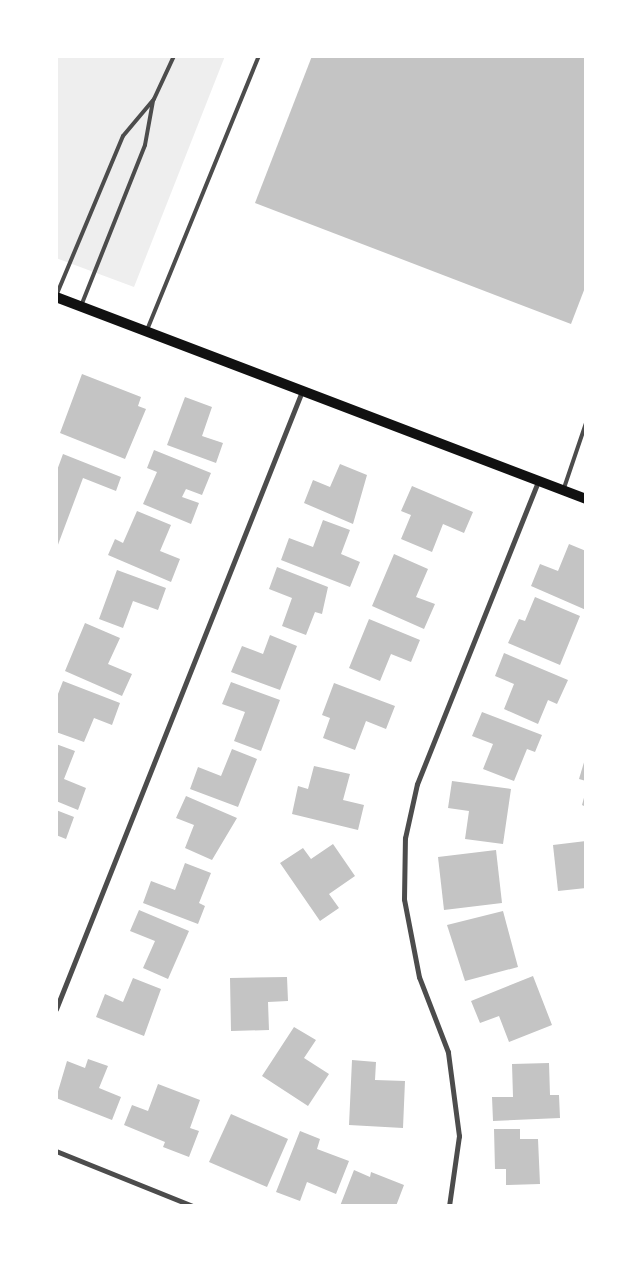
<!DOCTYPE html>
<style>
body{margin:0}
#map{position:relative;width:642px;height:1262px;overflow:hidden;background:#fff;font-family:"Crimson Pro",serif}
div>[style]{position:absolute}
.green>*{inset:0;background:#eee}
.building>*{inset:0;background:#c4c4c4}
.service>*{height:4px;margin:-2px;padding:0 2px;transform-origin:2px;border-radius:2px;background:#4c4c4c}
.minor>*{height:5px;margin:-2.5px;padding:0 2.5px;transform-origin:2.5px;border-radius:2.5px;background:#4c4c4c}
.secondary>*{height:10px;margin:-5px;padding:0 5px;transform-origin:5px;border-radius:5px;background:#111}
span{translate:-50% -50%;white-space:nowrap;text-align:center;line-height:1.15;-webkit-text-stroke:5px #fff;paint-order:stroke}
.frame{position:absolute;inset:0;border:58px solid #fff;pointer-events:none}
</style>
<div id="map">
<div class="green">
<i style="clip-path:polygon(56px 56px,225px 56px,134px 287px,56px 258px)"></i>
</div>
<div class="building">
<i style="clip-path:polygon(312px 56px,586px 56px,586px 285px,571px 324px,255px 203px)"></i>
<i style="clip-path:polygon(82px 374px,141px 397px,138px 406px,146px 409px,125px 459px,60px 433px)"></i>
<i style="clip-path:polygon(185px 397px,212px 407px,202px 436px,223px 443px,216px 463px,167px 445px)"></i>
<i style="clip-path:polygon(154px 450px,211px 473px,202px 495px,186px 489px,182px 497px,199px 503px,191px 524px,143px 504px,157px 472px,147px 468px)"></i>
<i style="clip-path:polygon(63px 454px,121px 477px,116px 491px,83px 478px,56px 550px,56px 473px)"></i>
<i style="clip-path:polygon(340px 464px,367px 475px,353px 524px,304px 503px,313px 480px,330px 487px)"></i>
<i style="clip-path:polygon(412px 486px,473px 512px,464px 533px,443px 524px,432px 552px,401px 539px,411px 515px,401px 511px)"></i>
<i style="clip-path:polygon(137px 511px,171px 525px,160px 551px,180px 559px,171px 582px,108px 555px,115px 539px,123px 543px)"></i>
<i style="clip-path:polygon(323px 520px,350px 530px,341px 554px,360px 562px,350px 587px,281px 560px,289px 538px,313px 547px)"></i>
<i style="clip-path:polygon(569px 544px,586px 551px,586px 610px,531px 586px,540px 564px,558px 571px)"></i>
<i style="clip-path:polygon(394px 554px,428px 569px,416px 597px,435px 604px,424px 629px,372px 606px)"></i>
<i style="clip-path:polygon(277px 567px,328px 587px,322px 614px,315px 612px,306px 635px,282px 626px,292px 598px,269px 589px)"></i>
<i style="clip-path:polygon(117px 570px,166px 588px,158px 610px,133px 601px,123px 628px,99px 619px)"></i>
<i style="clip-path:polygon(535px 597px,580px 616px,560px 665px,508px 643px,519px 619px,525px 621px)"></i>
<i style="clip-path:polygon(369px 619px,420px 640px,411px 662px,391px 654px,380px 681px,349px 668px)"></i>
<i style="clip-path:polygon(85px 623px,120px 638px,108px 664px,132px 674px,122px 696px,65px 671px)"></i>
<i style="clip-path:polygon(270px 635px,297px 646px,280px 690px,231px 672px,242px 646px,263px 654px)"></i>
<i style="clip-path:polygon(504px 653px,568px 680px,557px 704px,548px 700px,538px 724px,504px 709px,514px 684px,495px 676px)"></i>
<i style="clip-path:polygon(63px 681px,120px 703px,112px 725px,94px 718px,84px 742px,56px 732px,56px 699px)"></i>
<i style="clip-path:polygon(231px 682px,280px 700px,261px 751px,234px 741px,245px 712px,222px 704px)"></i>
<i style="clip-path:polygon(334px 683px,395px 706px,386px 729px,366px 721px,355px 750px,323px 738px,330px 718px,322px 715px)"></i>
<i style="clip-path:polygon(482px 712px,542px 735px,535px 752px,527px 749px,514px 781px,483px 769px,493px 744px,472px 736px)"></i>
<i style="clip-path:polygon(56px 744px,75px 751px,64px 779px,86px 788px,78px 810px,56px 801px)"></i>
<i style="clip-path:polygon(232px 749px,257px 759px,238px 807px,190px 789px,198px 767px,221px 776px)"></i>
<i style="clip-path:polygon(585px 759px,586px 759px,586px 781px,579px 779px)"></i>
<i style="clip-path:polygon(314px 766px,350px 774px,343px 800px,364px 805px,358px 830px,292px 814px,298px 786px,308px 789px)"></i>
<i style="clip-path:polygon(452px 781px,511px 789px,503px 844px,465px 839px,469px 811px,448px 808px)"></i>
<i style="clip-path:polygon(585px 794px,586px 794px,586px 807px,582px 805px)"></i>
<i style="clip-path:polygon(186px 796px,237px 818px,212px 860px,185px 848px,194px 825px,176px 818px)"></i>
<i style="clip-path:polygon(56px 810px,74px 817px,66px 839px,56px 835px)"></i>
<i style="clip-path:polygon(586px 841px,586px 888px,558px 891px,553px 845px)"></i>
<i style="clip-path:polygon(333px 844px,355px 876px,329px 894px,339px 908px,320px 921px,280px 863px,303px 848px,311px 859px)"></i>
<i style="clip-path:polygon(496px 850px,502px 903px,444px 910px,438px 857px)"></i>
<i style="clip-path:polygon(185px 863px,211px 873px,199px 903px,205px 906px,198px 924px,143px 903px,151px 881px,175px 890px)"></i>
<i style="clip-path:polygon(139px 910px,189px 931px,168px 979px,143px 968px,155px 941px,130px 931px)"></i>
<i style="clip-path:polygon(503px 911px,518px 967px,465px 981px,447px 925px)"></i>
<i style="clip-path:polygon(533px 976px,552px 1025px,509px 1042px,499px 1016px,480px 1023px,471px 1001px)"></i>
<i style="clip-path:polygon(287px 977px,288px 1001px,268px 1002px,269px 1030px,231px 1031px,230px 978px)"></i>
<i style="clip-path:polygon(133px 978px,161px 989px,144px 1036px,96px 1017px,105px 994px,123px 1002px)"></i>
<i style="clip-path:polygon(294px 1027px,316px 1040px,304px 1058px,329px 1074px,308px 1106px,262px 1076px)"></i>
<i style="clip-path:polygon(88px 1059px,108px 1066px,99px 1088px,121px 1097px,112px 1120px,56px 1098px,67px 1061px,85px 1068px)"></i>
<i style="clip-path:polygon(352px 1060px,376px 1062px,375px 1080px,405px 1081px,403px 1128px,349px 1125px)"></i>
<i style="clip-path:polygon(549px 1063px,550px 1095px,559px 1095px,560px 1118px,493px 1121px,492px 1097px,513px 1097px,512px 1064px)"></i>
<i style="clip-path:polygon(158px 1084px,200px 1100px,190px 1128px,199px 1131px,189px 1157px,163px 1147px,165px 1142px,124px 1125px,132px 1105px,148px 1111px)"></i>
<i style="clip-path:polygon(231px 1114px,288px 1139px,267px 1187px,209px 1162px)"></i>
<i style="clip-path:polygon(494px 1129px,520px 1129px,520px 1139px,538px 1139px,540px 1184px,506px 1185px,506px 1169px,495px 1169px)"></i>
<i style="clip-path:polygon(300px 1131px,320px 1139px,317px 1149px,349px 1161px,336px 1194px,307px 1182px,300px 1201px,276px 1192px)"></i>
<i style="clip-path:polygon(354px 1170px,370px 1177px,371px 1172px,404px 1185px,396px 1206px,340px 1206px)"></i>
</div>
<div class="service">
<i style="left:56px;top:296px;width:173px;rotate:-67.3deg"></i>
<i style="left:123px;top:136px;width:48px;rotate:-50deg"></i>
<i style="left:154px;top:99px;width:47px;rotate:-65.1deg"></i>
<i style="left:81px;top:306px;width:173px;rotate:-68.3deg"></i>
<i style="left:145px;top:145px;width:45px;rotate:-79.7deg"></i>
<i style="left:147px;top:330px;width:296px;rotate:-67.8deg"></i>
<i style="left:564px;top:488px;width:69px;rotate:-71.3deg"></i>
</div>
<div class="minor">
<i style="left:56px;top:1009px;width:665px;rotate:-68.29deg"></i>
<i style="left:56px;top:1151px;width:148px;rotate:21.9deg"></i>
<i style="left:449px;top:1206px;width:71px;rotate:-81.9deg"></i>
<i style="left:459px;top:1136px;width:85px;rotate:-97.5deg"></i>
<i style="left:448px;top:1052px;width:80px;rotate:-111.1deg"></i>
<i style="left:419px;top:977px;width:79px;rotate:-100.9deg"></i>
<i style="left:404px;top:899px;width:61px;rotate:-89.1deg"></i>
<i style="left:405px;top:838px;width:55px;rotate:-77.5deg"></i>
<i style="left:417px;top:784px;width:326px;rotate:-68.2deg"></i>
</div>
<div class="secondary">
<i style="left:56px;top:297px;width:567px;rotate:20.86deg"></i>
</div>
<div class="frame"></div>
</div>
